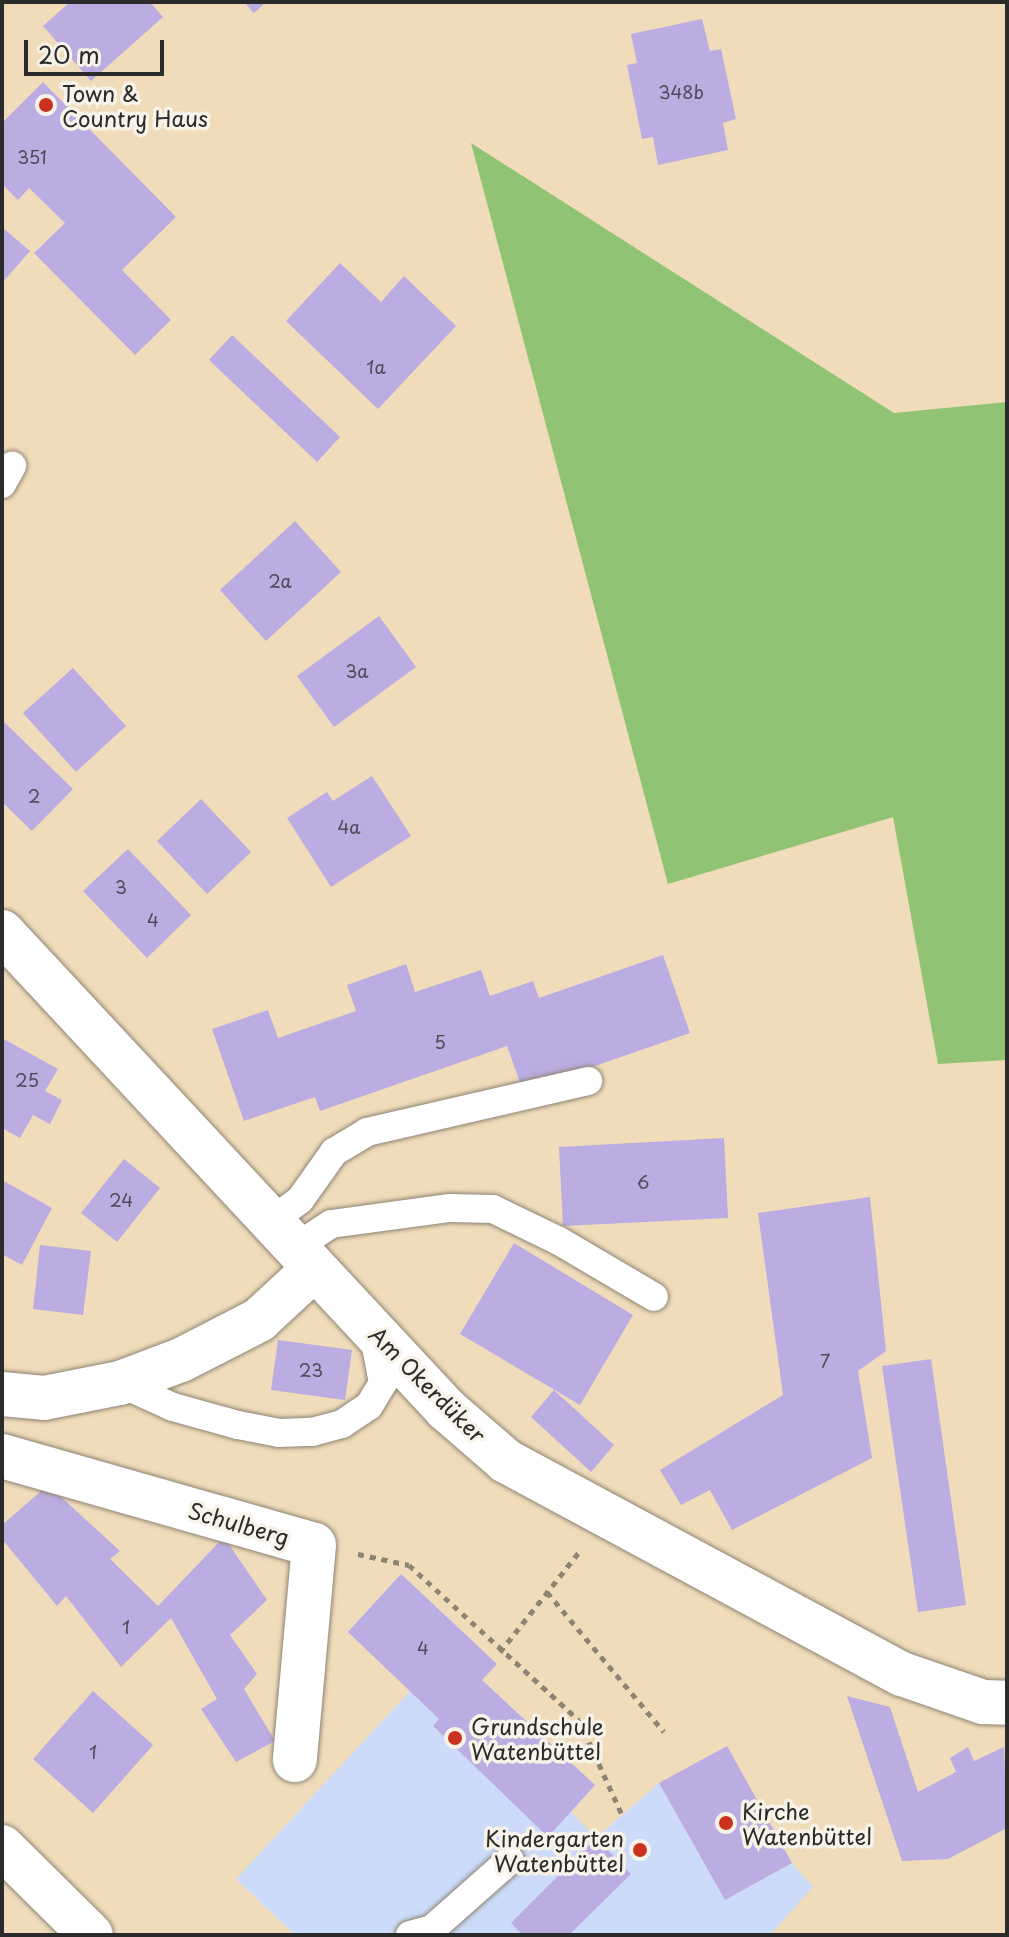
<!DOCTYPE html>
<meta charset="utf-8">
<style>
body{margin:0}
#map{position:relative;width:1009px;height:1937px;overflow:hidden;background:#f0dcbb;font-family:"Playpen Sans",sans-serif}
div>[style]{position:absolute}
.built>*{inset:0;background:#cbdbf9}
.green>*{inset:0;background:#90c374}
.building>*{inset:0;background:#bbace1}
.path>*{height:5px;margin-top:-2.5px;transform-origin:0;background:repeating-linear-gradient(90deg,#8e8473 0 6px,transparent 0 12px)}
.roads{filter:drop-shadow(0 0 2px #8e8473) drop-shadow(0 0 2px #8e8473)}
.lane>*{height:28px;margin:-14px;padding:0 14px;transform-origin:14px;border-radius:14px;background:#fff}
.street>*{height:44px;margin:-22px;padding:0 22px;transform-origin:22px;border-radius:22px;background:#fff}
.dots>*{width:22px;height:22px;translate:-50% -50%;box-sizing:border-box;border:4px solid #f7f3e8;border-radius:50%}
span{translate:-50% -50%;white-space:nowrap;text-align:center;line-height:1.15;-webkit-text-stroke:7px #f7f3e8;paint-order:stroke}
.number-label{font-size:18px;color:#4f4b58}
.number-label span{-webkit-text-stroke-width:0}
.poi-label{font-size:22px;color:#2b2b2b}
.left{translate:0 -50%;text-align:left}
.right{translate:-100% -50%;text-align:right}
.street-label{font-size:22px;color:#2b2b2b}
.frame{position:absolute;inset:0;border:4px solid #2b2b2b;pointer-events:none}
.scale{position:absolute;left:24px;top:40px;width:140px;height:36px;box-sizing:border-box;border:4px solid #2b2b2b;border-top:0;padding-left:10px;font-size:24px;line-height:28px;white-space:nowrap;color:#2b2b2b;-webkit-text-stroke:6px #f7f3e8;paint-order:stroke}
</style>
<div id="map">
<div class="built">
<i style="clip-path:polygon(401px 1574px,497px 1664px,482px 1680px,595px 1785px,571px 1812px,596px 1838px,659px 1783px,725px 1900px,792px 1863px,813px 1887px,770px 1935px,295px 1935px,236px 1879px,410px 1691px,348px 1632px)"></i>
</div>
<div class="green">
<i style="clip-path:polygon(471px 143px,894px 413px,1007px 402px,1007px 1060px,938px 1064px,893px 817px,668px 884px)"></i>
</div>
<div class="building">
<i style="clip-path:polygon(70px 2px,150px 2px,163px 17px,91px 81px,43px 26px)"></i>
<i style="clip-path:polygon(244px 2px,266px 2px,254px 13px)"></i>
<i style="clip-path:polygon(702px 19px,710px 51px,721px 49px,736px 119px,723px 123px,728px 150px,658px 165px,653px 137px,642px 139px,627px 65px,637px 63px,631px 34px)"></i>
<i style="clip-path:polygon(43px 82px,176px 217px,122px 270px,171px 320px,135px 355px,34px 253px,65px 223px,29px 188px,18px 200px,2px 184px,2px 123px)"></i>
<i style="clip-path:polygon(2px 227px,30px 251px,2px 283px)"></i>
<i style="clip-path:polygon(340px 263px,381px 302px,404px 276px,456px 326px,378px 409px,286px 321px)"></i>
<i style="clip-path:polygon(232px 335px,340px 437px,317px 462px,209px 360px)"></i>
<i style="clip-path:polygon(295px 521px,341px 572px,266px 641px,220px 590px)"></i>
<i style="clip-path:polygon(379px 616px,416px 667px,334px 727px,297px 676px)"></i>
<i style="clip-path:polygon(73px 668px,126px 726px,76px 772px,23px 713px)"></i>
<i style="clip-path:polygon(2px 720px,73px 789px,32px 831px,2px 802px)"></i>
<i style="clip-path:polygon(372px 776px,411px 836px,331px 887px,287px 818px,327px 792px,333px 801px)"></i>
<i style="clip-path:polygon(201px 799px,251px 852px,207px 894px,157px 841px)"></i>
<i style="clip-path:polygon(128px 849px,191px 915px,147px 958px,83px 891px)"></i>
<i style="clip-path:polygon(663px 955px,690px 1033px,523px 1091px,507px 1046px,320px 1111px,315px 1097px,244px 1121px,212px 1029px,268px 1010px,278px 1038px,356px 1011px,347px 985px,406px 964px,415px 992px,481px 970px,490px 996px,533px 981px,539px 998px)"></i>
<i style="clip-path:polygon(2px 1038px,58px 1069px,45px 1091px,62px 1100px,50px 1124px,33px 1115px,20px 1138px,2px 1128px)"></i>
<i style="clip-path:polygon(724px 1138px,728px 1218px,563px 1226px,559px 1147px)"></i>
<i style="clip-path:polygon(124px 1159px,160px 1188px,117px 1242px,81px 1213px)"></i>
<i style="clip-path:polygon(2px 1180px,52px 1208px,22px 1265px,2px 1254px)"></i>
<i style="clip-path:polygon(870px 1197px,886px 1351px,858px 1371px,872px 1458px,732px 1530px,710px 1490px,681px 1505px,660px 1470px,783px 1395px,758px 1213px)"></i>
<i style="clip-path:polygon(514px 1243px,633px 1315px,580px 1405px,460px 1334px)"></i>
<i style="clip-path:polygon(40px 1245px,91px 1251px,83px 1315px,33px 1309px)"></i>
<i style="clip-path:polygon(278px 1340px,352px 1350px,345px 1400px,271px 1390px)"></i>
<i style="clip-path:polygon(931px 1359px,966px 1605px,918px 1612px,882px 1366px)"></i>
<i style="clip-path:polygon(554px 1390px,614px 1445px,591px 1472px,531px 1417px)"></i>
<i style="clip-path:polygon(48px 1485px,120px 1551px,110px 1559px,158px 1606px,224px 1537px,267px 1600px,230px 1635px,257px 1674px,244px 1689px,275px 1741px,236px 1762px,201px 1709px,217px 1699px,171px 1618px,121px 1667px,66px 1596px,57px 1606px,2px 1539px,2px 1525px)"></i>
<i style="clip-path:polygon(401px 1574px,497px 1664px,482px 1680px,595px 1785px,548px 1837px,433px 1726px,439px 1719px,348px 1632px)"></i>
<i style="clip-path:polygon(93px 1691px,153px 1745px,93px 1813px,33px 1759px)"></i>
<i style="clip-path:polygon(847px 1696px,890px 1707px,918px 1792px,956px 1772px,950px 1758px,968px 1747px,974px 1761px,1004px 1747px,1007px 1828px,948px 1859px,902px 1861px)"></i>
<i style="clip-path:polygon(727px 1746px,792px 1863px,725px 1900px,659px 1783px)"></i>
<i style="clip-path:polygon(596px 1838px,631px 1874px,569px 1935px,523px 1935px,511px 1923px)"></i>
</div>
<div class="path">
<i style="left:358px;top:1554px;width:52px;rotate:12.2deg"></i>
<i style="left:409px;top:1565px;width:230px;rotate:42.4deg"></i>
<i style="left:579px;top:1720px;width:104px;rotate:65.6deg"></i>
<i style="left:547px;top:1592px;width:182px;rotate:50.1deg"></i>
<i style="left:500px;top:1652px;width:127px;rotate:-51.7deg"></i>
</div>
<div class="roads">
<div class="lane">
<i style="left:2px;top:484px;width:21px;rotate:-61deg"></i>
<i style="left:271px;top:1221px;width:36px;rotate:-36deg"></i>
<i style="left:300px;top:1200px;width:59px;rotate:-54.7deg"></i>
<i style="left:334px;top:1152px;width:39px;rotate:-31deg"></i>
<i style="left:367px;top:1132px;width:227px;rotate:-13deg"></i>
<i style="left:296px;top:1247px;width:42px;rotate:-33.3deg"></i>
<i style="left:331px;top:1224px;width:120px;rotate:-7.7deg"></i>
<i style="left:450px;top:1208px;width:43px;rotate:1.3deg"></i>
<i style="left:493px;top:1209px;width:73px;rotate:25.9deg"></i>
<i style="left:559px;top:1241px;width:110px;rotate:30.5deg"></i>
<i style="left:120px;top:1383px;width:58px;rotate:24.4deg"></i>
<i style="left:173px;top:1407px;width:67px;rotate:15.5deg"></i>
<i style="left:238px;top:1425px;width:42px;rotate:11deg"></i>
<i style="left:279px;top:1433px;width:33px;rotate:-2deg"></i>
<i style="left:312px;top:1432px;width:31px;rotate:-15deg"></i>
<i style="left:342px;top:1424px;width:32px;rotate:-34deg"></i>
<i style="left:369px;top:1406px;width:27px;rotate:-59deg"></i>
<i style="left:383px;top:1383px;width:48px;rotate:-100.8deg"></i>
<i style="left:410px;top:1935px;width:23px;rotate:-15deg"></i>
<i style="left:432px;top:1929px;width:104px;rotate:-41.5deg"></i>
</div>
<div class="street">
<i style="left:2px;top:932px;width:652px;rotate:47.05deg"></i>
<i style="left:446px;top:1409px;width:79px;rotate:40.9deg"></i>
<i style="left:506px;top:1461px;width:450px;rotate:28.3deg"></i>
<i style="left:902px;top:1674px;width:86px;rotate:19.1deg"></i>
<i style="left:983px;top:1702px;width:24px;rotate:2deg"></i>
<i style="left:2px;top:1394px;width:42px;rotate:5.4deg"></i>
<i style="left:44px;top:1398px;width:77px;rotate:-11.2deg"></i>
<i style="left:120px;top:1383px;width:65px;rotate:-20.7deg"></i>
<i style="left:181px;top:1360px;width:88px;rotate:-27.1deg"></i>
<i style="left:259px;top:1320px;width:76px;rotate:-42.9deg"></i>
<i style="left:2px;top:1456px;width:324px;rotate:15.9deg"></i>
<i style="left:314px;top:1545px;width:216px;rotate:95.1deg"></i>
<i style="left:2px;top:1847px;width:125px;rotate:44.7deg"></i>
</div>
</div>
<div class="dots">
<i style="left:46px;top:105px;background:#c8321e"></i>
<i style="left:455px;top:1738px;background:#c8321e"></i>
<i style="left:726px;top:1823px;background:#c8321e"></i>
<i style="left:640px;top:1850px;background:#c8321e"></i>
</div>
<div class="number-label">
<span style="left:681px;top:92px">348b</span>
<span style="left:32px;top:157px">351</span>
<span style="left:376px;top:367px">1a</span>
<span style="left:280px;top:581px">2a</span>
<span style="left:357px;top:671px">3a</span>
<span style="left:34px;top:796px">2</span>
<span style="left:349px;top:827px">4a</span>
<span style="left:121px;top:887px">3</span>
<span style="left:153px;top:920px">4</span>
<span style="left:440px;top:1042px">5</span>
<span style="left:27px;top:1080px">25</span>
<span style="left:643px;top:1182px">6</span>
<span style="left:121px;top:1200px">24</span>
<span style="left:825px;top:1361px">7</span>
<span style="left:311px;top:1370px">23</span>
<span style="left:126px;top:1627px">1</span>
<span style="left:423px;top:1648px">4</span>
<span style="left:93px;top:1752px">1</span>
</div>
<div class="poi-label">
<span class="left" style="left:62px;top:105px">Town &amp;<br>Country Haus</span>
<span class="left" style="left:471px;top:1738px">Grundschule<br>Watenbüttel</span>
<span class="left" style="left:742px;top:1823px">Kirche<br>Watenbüttel</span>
<span class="right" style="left:624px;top:1850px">Kindergarten<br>Watenbüttel</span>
</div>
<div class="street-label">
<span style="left:428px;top:1384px;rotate:45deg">Am Okerdüker</span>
<span style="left:239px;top:1523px;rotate:16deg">Schulberg</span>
</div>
<div class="frame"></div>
<div class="scale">20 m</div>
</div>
